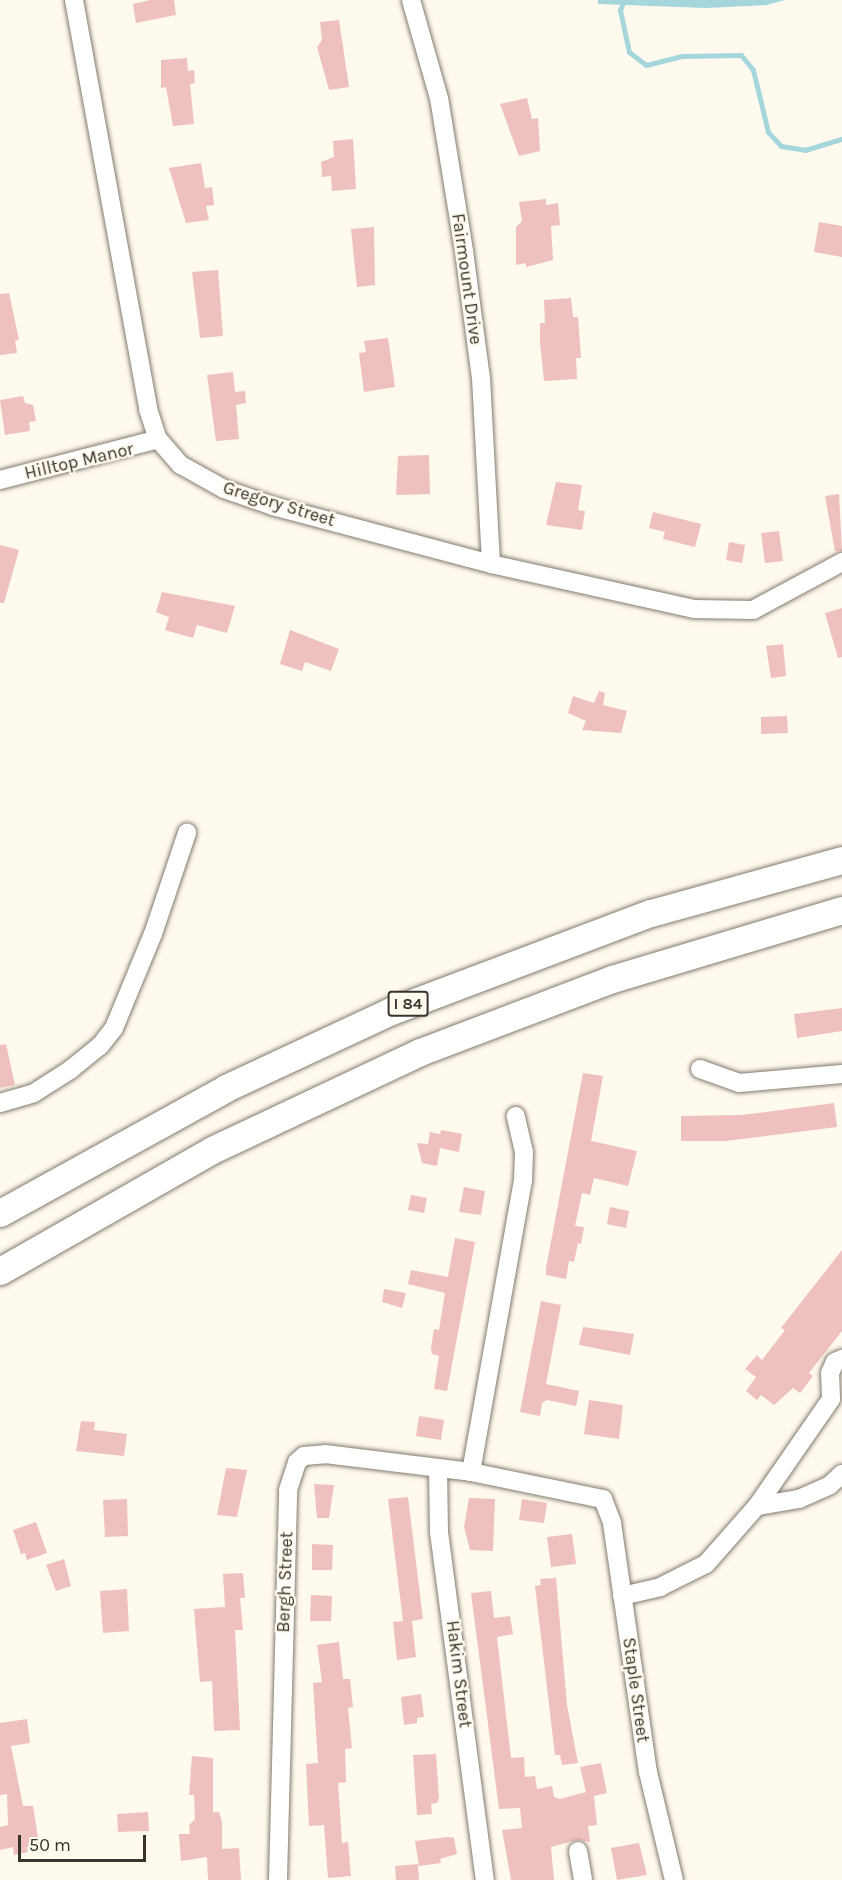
<!DOCTYPE html>
<style>
body{margin:0}
#map{position:relative;width:842px;height:1880px;overflow:hidden;background:#fff9ee;font-family:Karla,sans-serif}
div>[style]{position:absolute}
.water>*{inset:0;background:#a4d6db}
.stream>*{height:5px;margin:-2.5px;padding:0 2.5px;transform-origin:2.5px;border-radius:2.5px;background:#a4d6db}
.building>*{inset:0;background:#efc1be}
.roads{filter:drop-shadow(0 0 2px #827b6f) drop-shadow(0 0 2px #827b6f)}
.minor>*{height:18px;margin:-9px;padding:0 9px;transform-origin:9px;border-radius:9px;background:#fff}
.highway>*{height:27px;margin:-13.5px;padding:0 13.5px;transform-origin:13.5px;border-radius:13.5px;background:#fff}
span{translate:-50% -50%;white-space:nowrap;text-align:center;line-height:1.15;-webkit-text-stroke:4.5px #fff9ee;paint-order:stroke}
.shield-label span{padding:2px 4px;background:#fff9ee;border:2px solid;border-radius:4px;-webkit-text-stroke-width:0}
.shield-label{font-size:16px;color:#37342e;font-weight:700}
.street-label{font-size:18px;color:#37342e}
.scale{position:absolute;left:18px;top:1835px;width:128px;height:27px;box-sizing:border-box;border:3px solid #37342e;border-top:0;padding-left:8px;font-size:18px;line-height:21px;white-space:nowrap;color:#37342e;-webkit-text-stroke:4px #fff9ee;paint-order:stroke}
</style>
<div id="map">
<div class="water">
<i style="clip-path:polygon(598px 0,785px 0,767px 5px,706px 8px,598px 4px)"></i>
</div>
<div class="stream">
<i style="left:624px;top:0;width:11px;rotate:112deg"></i>
<i style="left:620px;top:10px;width:43px;rotate:77.9deg"></i>
<i style="left:629px;top:52px;width:21px;rotate:37deg"></i>
<i style="left:646px;top:65px;width:37px;rotate:-14deg"></i>
<i style="left:682px;top:56px;width:59px;rotate:-1deg"></i>
<i style="left:741px;top:55px;width:19px;rotate:51deg"></i>
<i style="left:753px;top:70px;width:64px;rotate:76.4deg"></i>
<i style="left:768px;top:132px;width:19px;rotate:47deg"></i>
<i style="left:781px;top:146px;width:24px;rotate:9deg"></i>
<i style="left:805px;top:150px;width:39px;rotate:-17deg"></i>
</div>
<div class="building">
<i style="clip-path:polygon(150px 0,174px 0,176px 15px,136px 23px,133px 4px)"></i>
<i style="clip-path:polygon(339px 20px,349px 87px,329px 90px,317px 47px,322px 40px,320px 22px)"></i>
<i style="clip-path:polygon(187px 58px,188px 71px,194px 70px,195px 83px,190px 84px,194px 124px,173px 126px,166px 87px,161px 88px,161px 60px)"></i>
<i style="clip-path:polygon(527px 98px,532px 119px,538px 118px,540px 151px,519px 156px,500px 104px)"></i>
<i style="clip-path:polygon(353px 139px,356px 189px,332px 191px,331px 176px,322px 177px,321px 162px,334px 157px,333px 141px)"></i>
<i style="clip-path:polygon(201px 163px,205px 188px,212px 187px,214px 205px,206px 206px,209px 220px,186px 223px,169px 168px)"></i>
<i style="clip-path:polygon(546px 199px,546px 205px,558px 203px,560px 225px,551px 226px,553px 260px,526px 267px,526px 263px,516px 265px,516px 227px,522px 221px,519px 202px)"></i>
<i style="clip-path:polygon(819px 222px,842px 226px,842px 257px,814px 252px)"></i>
<i style="clip-path:polygon(374px 227px,375px 285px,357px 287px,351px 229px)"></i>
<i style="clip-path:polygon(218px 270px,223px 336px,200px 338px,192px 272px)"></i>
<i style="clip-path:polygon(9px 293px,19px 340px,15px 340px,17px 353px,0 355px,0 294px)"></i>
<i style="clip-path:polygon(571px 298px,573px 317px,578px 317px,581px 358px,576px 358px,577px 379px,544px 381px,540px 342px,540px 323px,545px 323px,544px 300px)"></i>
<i style="clip-path:polygon(388px 338px,395px 387px,364px 392px,359px 353px,366px 352px,364px 341px)"></i>
<i style="clip-path:polygon(233px 372px,235px 392px,245px 391px,246px 403px,236px 405px,239px 439px,216px 441px,207px 375px)"></i>
<i style="clip-path:polygon(23px 396px,25px 403px,33px 405px,36px 421px,29px 422px,30px 431px,5px 435px,0 400px)"></i>
<i style="clip-path:polygon(429px 455px,430px 494px,396px 495px,398px 456px)"></i>
<i style="clip-path:polygon(556px 482px,582px 485px,578px 510px,585px 511px,582px 530px,546px 525px)"></i>
<i style="clip-path:polygon(839px 494px,842px 551px,835px 551px,825px 496px)"></i>
<i style="clip-path:polygon(653px 512px,701px 524px,695px 547px,663px 539px,665px 532px,649px 528px)"></i>
<i style="clip-path:polygon(779px 531px,783px 561px,765px 563px,761px 533px)"></i>
<i style="clip-path:polygon(729px 542px,745px 545px,742px 563px,726px 560px)"></i>
<i style="clip-path:polygon(0 545px,19px 550px,4px 603px,0 603px)"></i>
<i style="clip-path:polygon(162px 592px,235px 606px,227px 633px,197px 625px,193px 638px,165px 630px,169px 617px,156px 612px)"></i>
<i style="clip-path:polygon(842px 608px,842px 657px,838px 658px,825px 613px)"></i>
<i style="clip-path:polygon(290px 630px,339px 649px,331px 671px,305px 662px,302px 671px,280px 664px)"></i>
<i style="clip-path:polygon(783px 644px,786px 676px,771px 678px,766px 646px)"></i>
<i style="clip-path:polygon(599px 691px,605px 693px,603px 705px,627px 711px,621px 733px,582px 730px,586px 721px,568px 713px,573px 696px,594px 703px)"></i>
<i style="clip-path:polygon(787px 716px,788px 733px,761px 734px,761px 717px)"></i>
<i style="clip-path:polygon(842px 1008px,842px 1031px,797px 1038px,794px 1014px)"></i>
<i style="clip-path:polygon(6px 1044px,15px 1085px,0 1088px,0 1045px)"></i>
<i style="clip-path:polygon(583px 1073px,603px 1076px,591px 1141px,637px 1151px,628px 1186px,594px 1178px,590px 1195px,582px 1193px,575px 1226px,584px 1227px,581px 1244px,578px 1243px,574px 1262px,569px 1261px,566px 1279px,546px 1275px,546px 1268px)"></i>
<i style="clip-path:polygon(834px 1103px,837px 1127px,726px 1141px,681px 1141px,681px 1116px,742px 1115px)"></i>
<i style="clip-path:polygon(441px 1130px,462px 1134px,459px 1152px,440px 1148px,437px 1166px,422px 1163px,417px 1143px,428px 1144px,430px 1132px,440px 1134px)"></i>
<i style="clip-path:polygon(464px 1187px,485px 1191px,481px 1215px,459px 1212px)"></i>
<i style="clip-path:polygon(411px 1195px,427px 1198px,424px 1213px,408px 1210px)"></i>
<i style="clip-path:polygon(610px 1207px,629px 1211px,626px 1228px,607px 1224px)"></i>
<i style="clip-path:polygon(455px 1238px,475px 1242px,447px 1391px,434px 1389px,439px 1356px,432px 1354px,431px 1348px,434px 1329px,439px 1330px,445px 1293px,408px 1284px,411px 1270px,448px 1277px)"></i>
<i style="clip-path:polygon(842px 1250px,842px 1331px,809px 1373px,813px 1376px,800px 1393px,793px 1388px,774px 1405px,761px 1395px,757px 1400px,746px 1391px,756px 1377px,745px 1369px,757px 1355px,762px 1360px,785px 1330px,781px 1328px)"></i>
<i style="clip-path:polygon(384px 1289px,406px 1293px,402px 1308px,382px 1302px)"></i>
<i style="clip-path:polygon(541px 1301px,561px 1305px,546px 1384px,579px 1391px,576px 1406px,547px 1400px,542px 1403px,540px 1416px,520px 1412px)"></i>
<i style="clip-path:polygon(583px 1327px,634px 1334px,630px 1355px,579px 1345px)"></i>
<i style="clip-path:polygon(589px 1400px,623px 1405px,619px 1439px,584px 1434px)"></i>
<i style="clip-path:polygon(419px 1416px,444px 1420px,441px 1440px,416px 1436px)"></i>
<i style="clip-path:polygon(81px 1421px,95px 1422px,94px 1430px,127px 1434px,124px 1456px,76px 1451px)"></i>
<i style="clip-path:polygon(226px 1468px,247px 1470px,237px 1517px,217px 1515px)"></i>
<i style="clip-path:polygon(314px 1484px,334px 1485px,329px 1518px,317px 1518px)"></i>
<i style="clip-path:polygon(408px 1497px,423px 1619px,412px 1621px,416px 1657px,397px 1660px,393px 1622px,403px 1621px,388px 1499px)"></i>
<i style="clip-path:polygon(469px 1498px,495px 1499px,493px 1551px,470px 1550px,464px 1527px)"></i>
<i style="clip-path:polygon(127px 1499px,128px 1536px,105px 1537px,103px 1500px)"></i>
<i style="clip-path:polygon(522px 1499px,547px 1503px,544px 1523px,519px 1520px)"></i>
<i style="clip-path:polygon(36px 1522px,47px 1553px,27px 1560px,25px 1553px,21px 1554px,13px 1530px)"></i>
<i style="clip-path:polygon(572px 1534px,576px 1564px,551px 1567px,547px 1537px)"></i>
<i style="clip-path:polygon(312px 1544px,333px 1545px,332px 1570px,312px 1570px)"></i>
<i style="clip-path:polygon(64px 1559px,71px 1586px,56px 1591px,46px 1565px)"></i>
<i style="clip-path:polygon(243px 1573px,245px 1598px,240px 1598px,243px 1630px,235px 1630px,240px 1730px,214px 1731px,212px 1681px,200px 1682px,194px 1609px,225px 1607px,223px 1574px)"></i>
<i style="clip-path:polygon(556px 1578px,567px 1705px,578px 1763px,562px 1765px,560px 1755px,555px 1755px,535px 1586px,541px 1585px,540px 1579px)"></i>
<i style="clip-path:polygon(127px 1589px,129px 1631px,103px 1633px,100px 1591px)"></i>
<i style="clip-path:polygon(491px 1591px,494px 1618px,510px 1616px,513px 1634px,497px 1637px,511px 1758px,524px 1757px,525px 1777px,535px 1776px,537px 1789px,552px 1786px,554px 1797px,560px 1799px,586px 1792px,580px 1767px,601px 1763px,607px 1793px,594px 1796px,597px 1825px,588px 1826px,590px 1842px,577px 1840px,551px 1847px,554px 1880px,511px 1880px,502px 1830px,522px 1828px,520px 1808px,499px 1809px,471px 1593px)"></i>
<i style="clip-path:polygon(311px 1595px,332px 1596px,331px 1621px,310px 1621px)"></i>
<i style="clip-path:polygon(339px 1642px,343px 1679px,350px 1679px,353px 1707px,348px 1708px,352px 1748px,345px 1749px,346px 1782px,338px 1783px,342px 1843px,348px 1842px,351px 1876px,328px 1878px,324px 1825px,309px 1826px,306px 1764px,318px 1763px,313px 1683px,322px 1682px,317px 1645px)"></i>
<i style="clip-path:polygon(421px 1694px,424px 1717px,417px 1718px,417px 1723px,404px 1725px,401px 1697px)"></i>
<i style="clip-path:polygon(27px 1719px,30px 1743px,11px 1746px,23px 1806px,33px 1806px,39px 1844px,27px 1847px,28px 1852px,14px 1855px,13px 1847px,0 1850px,0 1827px,8px 1825px,7px 1794px,0 1795px,0 1723px)"></i>
<i style="clip-path:polygon(436px 1754px,439px 1797px,437px 1803px,431px 1804px,432px 1814px,417px 1815px,413px 1755px)"></i>
<i style="clip-path:polygon(192px 1756px,213px 1758px,213px 1812px,219px 1812px,222px 1822px,222px 1849px,239px 1848px,241px 1880px,208px 1880px,207px 1857px,181px 1861px,179px 1834px,190px 1834px,189px 1825px,195px 1819px,194px 1795px,189px 1795px)"></i>
<i style="clip-path:polygon(148px 1812px,149px 1831px,118px 1832px,117px 1814px)"></i>
<i style="clip-path:polygon(448px 1837px,454px 1838px,457px 1854px,440px 1859px,441px 1863px,419px 1866px,415px 1841px)"></i>
<i style="clip-path:polygon(639px 1843px,647px 1875px,617px 1880px,611px 1848px)"></i>
<i style="clip-path:polygon(418px 1864px,419px 1880px,396px 1880px,395px 1866px)"></i>
</div>
<div class="roads">
<div class="minor">
<i style="left:74px;top:0;width:416px;rotate:79.7deg"></i>
<i style="left:148px;top:409px;width:32px;rotate:72deg"></i>
<i style="left:158px;top:439px;width:35px;rotate:49deg"></i>
<i style="left:181px;top:465px;width:49px;rotate:29.2deg"></i>
<i style="left:224px;top:489px;width:52px;rotate:19.1deg"></i>
<i style="left:273px;top:506px;width:226px;rotate:14.9deg"></i>
<i style="left:491px;top:564px;width:208px;rotate:12.5deg"></i>
<i style="left:694px;top:609px;width:59px;rotate:1deg"></i>
<i style="left:753px;top:610px;width:101px;rotate:-28.3deg"></i>
<i style="left:411px;top:0;width:102px;rotate:74.1deg"></i>
<i style="left:439px;top:98px;width:155px;rotate:80.7deg"></i>
<i style="left:464px;top:251px;width:128px;rotate:82.4deg"></i>
<i style="left:481px;top:378px;width:186px;rotate:86.9deg"></i>
<i style="left:0;top:480px;width:163px;rotate:-14.5deg"></i>
<i style="left:700px;top:1069px;width:41px;rotate:19.7deg"></i>
<i style="left:739px;top:1083px;width:103px;rotate:-5deg"></i>
<i style="left:0;top:1103px;width:35px;rotate:-16deg"></i>
<i style="left:34px;top:1093px;width:43px;rotate:-32.6deg"></i>
<i style="left:70px;top:1070px;width:38px;rotate:-39deg"></i>
<i style="left:100px;top:1046px;width:23px;rotate:-52deg"></i>
<i style="left:114px;top:1028px;width:102px;rotate:-67.5deg"></i>
<i style="left:153px;top:934px;width:107px;rotate:-71.4deg"></i>
<i style="left:438px;top:1468px;width:64px;rotate:89.1deg"></i>
<i style="left:439px;top:1532px;width:351px;rotate:82.5deg"></i>
<i style="left:471px;top:1472px;width:296px;rotate:-79.9deg"></i>
<i style="left:523px;top:1181px;width:29px;rotate:-88deg"></i>
<i style="left:524px;top:1152px;width:37px;rotate:-103deg"></i>
<i style="left:757px;top:1506px;width:130px;rotate:-55.3deg"></i>
<i style="left:831px;top:1399px;width:26px;rotate:-92deg"></i>
<i style="left:830px;top:1373px;width:12px;rotate:-66deg"></i>
<i style="left:835px;top:1362px;width:8px;rotate:-23deg"></i>
<i style="left:622px;top:1596px;width:39px;rotate:-13deg"></i>
<i style="left:660px;top:1587px;width:51px;rotate:-26.6deg"></i>
<i style="left:706px;top:1564px;width:77px;rotate:-48.7deg"></i>
<i style="left:757px;top:1506px;width:43px;rotate:-9.5deg"></i>
<i style="left:799px;top:1499px;width:34px;rotate:-24deg"></i>
<i style="left:830px;top:1485px;width:16px;rotate:-43deg"></i>
<i style="left:578px;top:1851px;width:29px;rotate:80deg"></i>
<i style="left:278px;top:1880px;width:390px;rotate:-88.5deg"></i>
<i style="left:288px;top:1490px;width:29px;rotate:-72deg"></i>
<i style="left:297px;top:1462px;width:9px;rotate:-41deg"></i>
<i style="left:304px;top:1456px;width:21px;rotate:-5deg"></i>
<i style="left:325px;top:1454px;width:147px;rotate:7deg"></i>
<i style="left:471px;top:1472px;width:135px;rotate:11.6deg"></i>
<i style="left:603px;top:1499px;width:26px;rotate:69deg"></i>
<i style="left:612px;top:1523px;width:252px;rotate:81.8deg"></i>
<i style="left:648px;top:1772px;width:111px;rotate:76.5deg"></i>
</div>
<div class="highway">
<i style="left:0;top:1213px;width:258px;rotate:-28.9deg"></i>
<i style="left:226px;top:1088px;width:182px;rotate:-25deg"></i>
<i style="left:391px;top:1011px;width:278px;rotate:-20.7deg"></i>
<i style="left:651px;top:913px;width:198px;rotate:-15.5deg"></i>
<i style="left:0;top:1271px;width:244px;rotate:-29.7deg"></i>
<i style="left:212px;top:1150px;width:230px;rotate:-25.2deg"></i>
<i style="left:420px;top:1052px;width:205px;rotate:-20.8deg"></i>
<i style="left:612px;top:979px;width:240px;rotate:-16.7deg"></i>
</div>
</div>
<div class="shield-label">
<span style="left:408px;top:1004px">I 84</span>
</div>
<div class="street-label">
<span style="left:467px;top:279px;rotate:82deg">Fairmount Drive</span>
<span style="left:79px;top:461px;rotate:-13deg">Hilltop Manor</span>
<span style="left:279px;top:504px;rotate:17deg">Gregory Street</span>
<span style="left:285px;top:1582px;rotate:-88deg">Bergh Street</span>
<span style="left:459px;top:1674px;rotate:83deg">Hakim Street</span>
<span style="left:636px;top:1690px;rotate:82deg">Staple Street</span>
</div>
<div class="scale">50 m</div>
</div>
